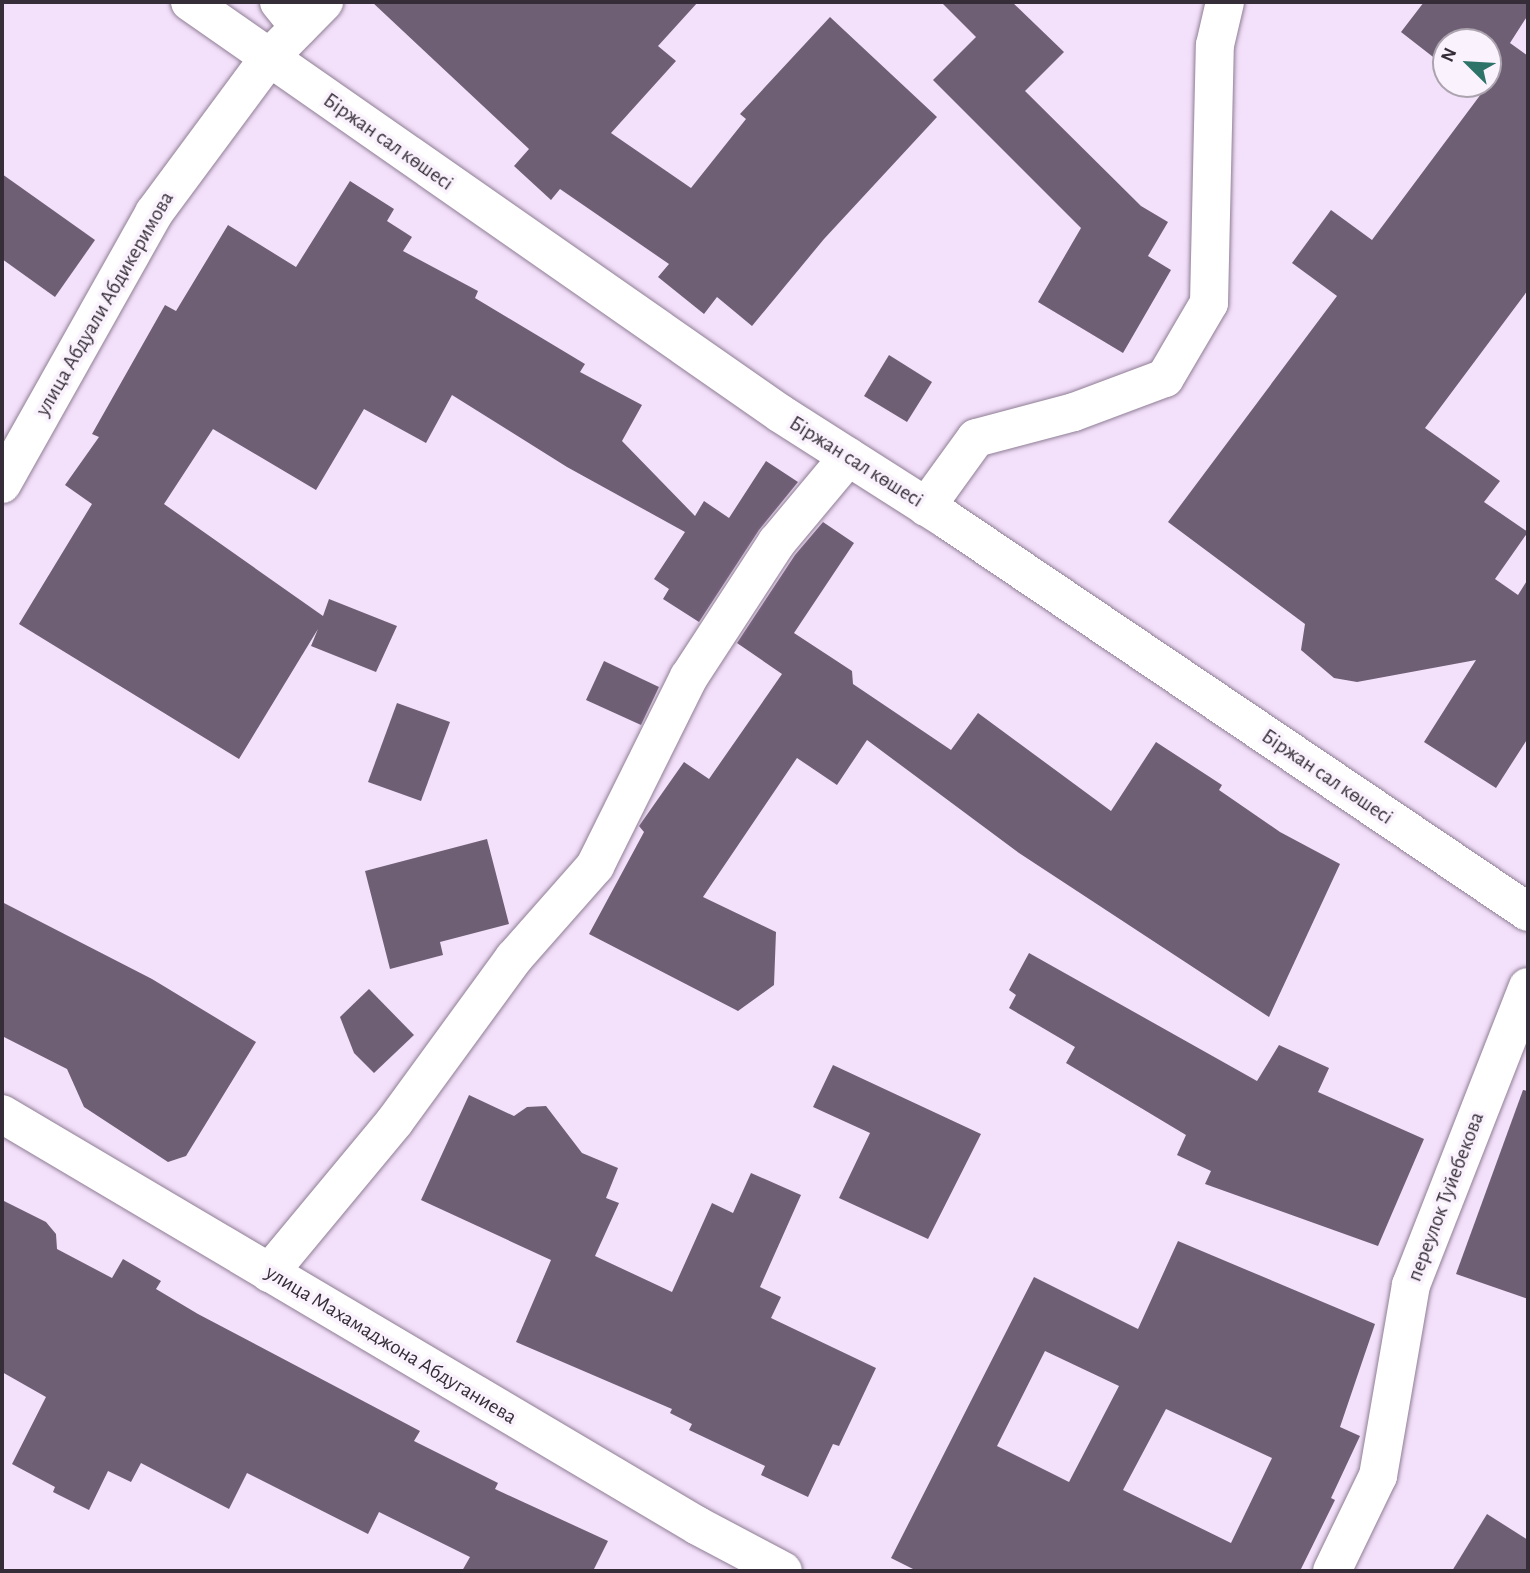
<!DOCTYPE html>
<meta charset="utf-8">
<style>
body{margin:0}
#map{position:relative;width:1530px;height:1573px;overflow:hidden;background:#f3e0fa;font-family:"Alegreya Sans",sans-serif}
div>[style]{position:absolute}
.building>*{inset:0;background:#6f5f75}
.roads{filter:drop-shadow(0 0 2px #8f7e95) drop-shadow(0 0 2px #8f7e95)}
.minor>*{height:38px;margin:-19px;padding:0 19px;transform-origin:19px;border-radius:19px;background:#fff}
span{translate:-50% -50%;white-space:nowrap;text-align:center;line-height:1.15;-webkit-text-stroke:7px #faf2fd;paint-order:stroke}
.street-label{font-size:21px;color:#352e38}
.frame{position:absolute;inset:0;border:4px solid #352e38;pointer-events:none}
.north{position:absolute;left:1432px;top:28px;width:70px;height:70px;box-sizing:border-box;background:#faf2fd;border:2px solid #aba4ae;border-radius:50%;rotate:294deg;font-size:19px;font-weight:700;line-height:28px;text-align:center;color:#352e38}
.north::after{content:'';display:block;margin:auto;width:24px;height:32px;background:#2e7367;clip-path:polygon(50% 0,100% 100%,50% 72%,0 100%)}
</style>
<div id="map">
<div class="building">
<i style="clip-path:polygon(372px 2px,698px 2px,658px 46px,676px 61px,611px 133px,691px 188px,746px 119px,740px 114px,830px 17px,937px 117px,824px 239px,752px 326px,717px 297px,704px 314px,658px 277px,669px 264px,560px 189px,551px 200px,514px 166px,529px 149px)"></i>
<i style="clip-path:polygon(941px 2px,1012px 2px,1064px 52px,1025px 91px,1141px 206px,1168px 222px,1148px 256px,1171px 270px,1123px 353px,1038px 302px,1081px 228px,933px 80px,976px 37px)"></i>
<i style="clip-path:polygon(1424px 2px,1528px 2px,1528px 15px,1510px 43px,1528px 56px,1528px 290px,1425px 428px,1500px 481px,1484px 502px,1528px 532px,1495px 579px,1518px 595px,1528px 579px,1528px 738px,1496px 788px,1424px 742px,1476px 660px,1357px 682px,1334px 678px,1301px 650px,1305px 624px,1168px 522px,1337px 296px,1292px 263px,1331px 210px,1372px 240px,1481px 94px,1467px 84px,1488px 84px,1488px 42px,1446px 42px,1446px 67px,1401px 32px)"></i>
<i style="clip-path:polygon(2px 174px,95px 240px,55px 297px,2px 259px)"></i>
<i style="clip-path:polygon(350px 181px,394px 209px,387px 221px,412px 237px,403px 251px,478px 291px,475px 298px,585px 364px,580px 372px,642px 405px,622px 441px,695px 516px,704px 501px,729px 518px,766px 461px,798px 482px,759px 530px,699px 622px,663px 599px,669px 589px,654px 579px,685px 532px,567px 467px,452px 395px,426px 443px,364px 409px,316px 490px,213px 429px,164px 504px,323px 616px,329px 599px,397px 626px,376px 672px,311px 646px,318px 629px,239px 759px,19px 624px,92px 504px,65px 485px,99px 437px,92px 434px,165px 305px,176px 311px,228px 225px,296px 267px)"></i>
<i style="clip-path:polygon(889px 355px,932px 382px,907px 422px,864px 396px)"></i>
<i style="clip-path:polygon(823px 522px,854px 543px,794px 633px,852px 671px,853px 684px,951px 750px,978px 713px,1111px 811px,1156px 742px,1222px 785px,1219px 790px,1280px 832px,1340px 864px,1269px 1017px,1019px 853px,867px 740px,837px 785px,797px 758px,703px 897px,776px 932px,774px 985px,738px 1011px,589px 934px,644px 832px,639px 826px,684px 762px,709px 779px,782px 674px,737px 643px,795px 555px)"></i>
<i style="clip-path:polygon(604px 661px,659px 687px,641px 725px,586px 700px)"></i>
<i style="clip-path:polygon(397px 703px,450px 722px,421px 801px,368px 782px)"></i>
<i style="clip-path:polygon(487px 839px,509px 924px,440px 942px,443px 955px,390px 969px,365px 871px)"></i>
<i style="clip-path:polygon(2px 902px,152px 979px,256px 1042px,186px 1156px,168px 1162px,84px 1107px,67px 1069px,2px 1036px)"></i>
<i style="clip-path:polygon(1029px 953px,1257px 1081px,1279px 1045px,1329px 1068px,1318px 1092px,1424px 1139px,1378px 1246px,1205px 1184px,1211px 1171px,1177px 1155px,1186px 1135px,1066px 1063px,1075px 1047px,1009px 1008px,1016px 995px,1009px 990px)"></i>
<i style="clip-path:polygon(369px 989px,414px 1035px,374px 1073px,354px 1053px,340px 1017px)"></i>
<i style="clip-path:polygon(833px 1065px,981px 1134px,928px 1239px,839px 1198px,870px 1133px,813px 1107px)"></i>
<i style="clip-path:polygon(1523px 1090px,1528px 1091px,1528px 1299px,1456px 1274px)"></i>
<i style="clip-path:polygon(469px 1095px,514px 1116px,527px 1107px,546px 1106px,582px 1153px,618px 1168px,606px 1198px,619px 1203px,595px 1256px,672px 1292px,712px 1203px,733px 1213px,751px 1173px,801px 1195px,760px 1287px,781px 1297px,771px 1318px,876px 1368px,839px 1446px,833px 1444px,808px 1497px,761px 1475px,765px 1466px,689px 1430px,692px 1424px,670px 1413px,672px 1409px,516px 1342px,551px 1260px,421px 1200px)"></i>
<i style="clip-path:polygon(2px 1200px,46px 1222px,56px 1234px,57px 1249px,112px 1278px,123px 1259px,161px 1281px,156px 1289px,198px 1314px,420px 1431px,414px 1441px,498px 1483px,495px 1489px,608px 1541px,593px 1571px,462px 1571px,470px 1557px,379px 1512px,368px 1534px,247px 1473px,229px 1509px,141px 1463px,131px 1482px,108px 1471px,89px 1510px,53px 1492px,55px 1487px,12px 1464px,46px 1397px,2px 1372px)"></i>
<i style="clip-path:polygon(evenodd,1178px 1241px,1375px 1324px,1340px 1427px,1360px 1436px,1331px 1498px,1335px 1500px,1300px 1571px,917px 1571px,891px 1558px,1034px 1277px,1138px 1329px,1178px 1241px,1045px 1351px,1119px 1386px,1069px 1482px,997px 1446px,1045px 1351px,1178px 1241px,1166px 1409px,1272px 1458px,1231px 1543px,1123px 1490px,1166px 1409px)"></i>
<i style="clip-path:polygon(1487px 1514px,1528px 1540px,1528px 1571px,1452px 1571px)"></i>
</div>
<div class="roads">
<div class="minor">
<i style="left:190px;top:2px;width:720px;rotate:34.88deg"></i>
<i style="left:781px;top:414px;width:196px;rotate:32.5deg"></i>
<i style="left:946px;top:519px;width:702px;rotate:34.03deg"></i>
<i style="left:279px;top:2px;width:32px;rotate:51deg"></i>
<i style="left:2px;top:484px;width:311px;rotate:-60.7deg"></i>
<i style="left:154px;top:213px;width:192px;rotate:-53.5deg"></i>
<i style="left:268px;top:59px;width:80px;rotate:-45.5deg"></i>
<i style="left:926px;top:507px;width:85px;rotate:-54.1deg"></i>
<i style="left:976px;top:438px;width:101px;rotate:-14.9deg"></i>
<i style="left:1074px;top:412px;width:97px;rotate:-20.5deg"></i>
<i style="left:1165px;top:378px;width:87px;rotate:-59.6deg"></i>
<i style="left:1209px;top:303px;width:258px;rotate:-88.7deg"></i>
<i style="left:1215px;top:45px;width:44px;rotate:-76.9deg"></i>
<i style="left:2px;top:1114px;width:809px;rotate:30.62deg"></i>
<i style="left:698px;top:1526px;width:96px;rotate:27.9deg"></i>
<i style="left:269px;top:1273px;width:197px;rotate:-50.3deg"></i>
<i style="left:395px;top:1121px;width:202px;rotate:-53.9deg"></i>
<i style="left:514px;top:958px;width:123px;rotate:-48.6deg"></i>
<i style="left:595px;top:866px;width:211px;rotate:-63.6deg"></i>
<i style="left:689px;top:677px;width:161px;rotate:-56.9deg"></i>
<i style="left:777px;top:542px;width:111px;rotate:-50.1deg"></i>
<i style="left:1332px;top:1571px;width:106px;rotate:-64.2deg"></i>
<i style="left:1378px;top:1476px;width:194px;rotate:-80.2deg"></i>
<i style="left:1411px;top:1285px;width:320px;rotate:-68.6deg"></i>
</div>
</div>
<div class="street-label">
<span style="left:388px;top:142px;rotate:35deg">Біржан сал көшесі</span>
<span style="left:105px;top:304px;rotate:-60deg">улица Абдуали Абдикеримова</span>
<span style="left:856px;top:462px;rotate:32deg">Біржан сал көшесі</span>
<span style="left:1327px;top:777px;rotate:34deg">Біржан сал көшесі</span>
<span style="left:1446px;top:1197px;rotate:-69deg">переулок Туйебекова</span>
<span style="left:391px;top:1345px;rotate:31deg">улица Махамаджона Абдуганиева</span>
</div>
<div class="frame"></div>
<div class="north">N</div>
</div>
